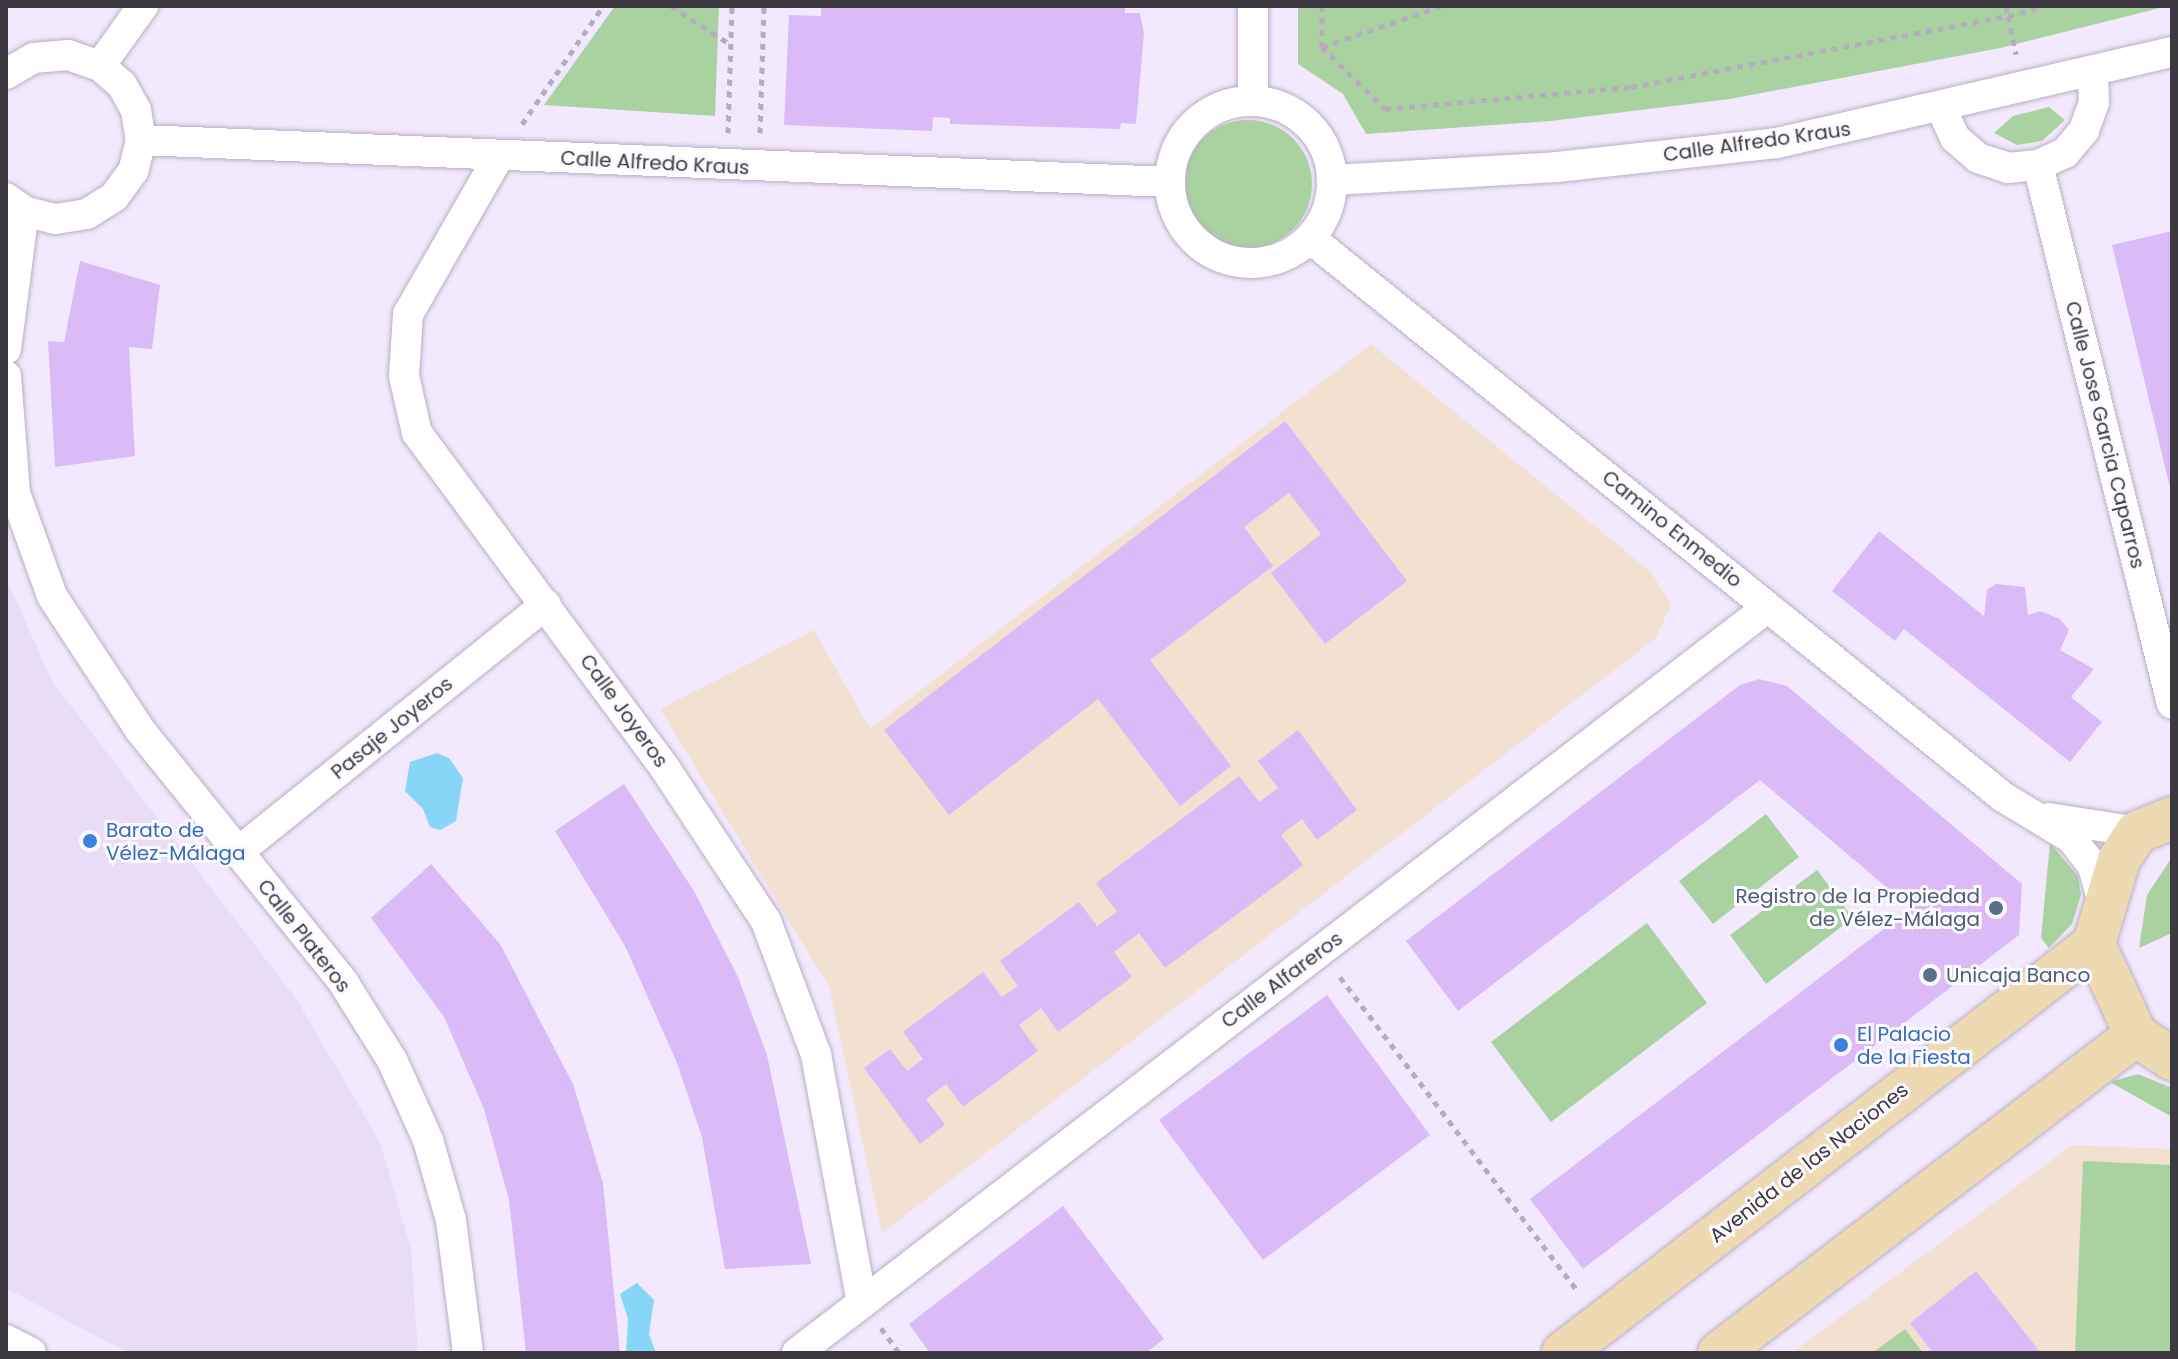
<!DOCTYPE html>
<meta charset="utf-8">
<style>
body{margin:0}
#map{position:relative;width:2178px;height:1359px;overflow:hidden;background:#f3e9fe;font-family:Poppins,sans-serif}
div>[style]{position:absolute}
.built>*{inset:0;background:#e9dcf7}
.education>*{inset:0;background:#f2e0d0}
.green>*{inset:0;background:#aad2a1}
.round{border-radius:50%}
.water>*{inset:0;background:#87d5f7}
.building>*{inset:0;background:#dabbf8}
.path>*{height:5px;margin-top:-2.5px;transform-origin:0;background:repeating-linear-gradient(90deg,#b5adbd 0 6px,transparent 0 12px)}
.roads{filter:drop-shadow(0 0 2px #b9afc3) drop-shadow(0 0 2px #b9afc3)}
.street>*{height:30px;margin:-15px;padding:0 15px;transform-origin:15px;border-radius:15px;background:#fff}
.street>.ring{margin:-15px;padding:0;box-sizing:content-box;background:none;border:30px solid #fff;border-radius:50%}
.secondary>*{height:42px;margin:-21px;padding:0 21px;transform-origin:21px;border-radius:21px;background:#eddab2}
.dots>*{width:22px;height:22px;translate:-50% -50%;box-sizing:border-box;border:4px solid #fcfafe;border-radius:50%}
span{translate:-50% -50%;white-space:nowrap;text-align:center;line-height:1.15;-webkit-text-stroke:6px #fcfafe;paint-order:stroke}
.street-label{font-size:20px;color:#3d3941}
.shop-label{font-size:20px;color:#366cbe}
.left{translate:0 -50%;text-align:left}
.service-label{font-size:20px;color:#4e5e75}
.right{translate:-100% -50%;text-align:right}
.frame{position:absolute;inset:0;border:8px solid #3d3941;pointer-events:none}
</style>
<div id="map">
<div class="built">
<i style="clip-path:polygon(6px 578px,52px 681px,297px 1000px,380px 1142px,411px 1249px,418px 1353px,128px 1353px,6px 1288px)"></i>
</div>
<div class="education">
<i style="clip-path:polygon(1371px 344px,1651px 572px,1671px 604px,1656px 638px,882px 1233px,829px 987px,660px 709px,814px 630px,870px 729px)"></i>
<i style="clip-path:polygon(2072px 1145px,2172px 1149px,2172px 1353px,1792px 1353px)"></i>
</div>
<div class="green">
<i style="clip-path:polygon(615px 6px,719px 6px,715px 116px,544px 105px)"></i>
<i style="clip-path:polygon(1298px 6px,2168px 6px,2000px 48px,1730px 99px,1551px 121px,1366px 134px,1343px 94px,1298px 64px)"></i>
<i style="clip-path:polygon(2049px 107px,2065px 120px,2042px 141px,2017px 145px,1994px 133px,2013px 116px)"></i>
<i class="round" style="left:1184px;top:120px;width:128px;height:128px"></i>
<i style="clip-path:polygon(1766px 814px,1799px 857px,1713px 924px,1679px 881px)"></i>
<i style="clip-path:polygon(2050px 843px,2078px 876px,2081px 895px,2072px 924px,2049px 948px,2041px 938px)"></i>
<i style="clip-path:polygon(2172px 857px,2172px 933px,2139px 948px,2147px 895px)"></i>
<i style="clip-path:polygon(1817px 870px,1853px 918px,1766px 984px,1730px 935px)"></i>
<i style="clip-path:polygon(1647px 923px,1707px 1003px,1551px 1122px,1491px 1042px)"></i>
<i style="clip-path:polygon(2138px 1074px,2172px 1088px,2172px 1117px,2110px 1082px)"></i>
<i style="clip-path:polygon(2083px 1161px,2172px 1165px,2172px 1353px,2075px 1353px)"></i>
<i style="clip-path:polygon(1905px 1329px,1923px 1353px,1872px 1353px)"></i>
</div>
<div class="water">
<i style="clip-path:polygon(437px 753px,449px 758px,463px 778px,456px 821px,440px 830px,430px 827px,423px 809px,405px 791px,410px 762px)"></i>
<i style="clip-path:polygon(637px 1283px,654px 1300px,649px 1334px,656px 1353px,626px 1353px,628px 1319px,620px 1294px)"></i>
</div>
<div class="building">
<i style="clip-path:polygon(838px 6px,1125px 7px,1125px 13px,1140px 13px,1144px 33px,1136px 124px,1121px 123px,1120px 129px,950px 124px,950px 118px,933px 117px,932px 131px,784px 125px,789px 15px,821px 16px,821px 8px)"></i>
<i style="clip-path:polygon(2172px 231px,2172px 492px,2171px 492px,2112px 245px)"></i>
<i style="clip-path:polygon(80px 261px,160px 285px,152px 349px,129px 347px,135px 456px,55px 467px,48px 341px,64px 342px)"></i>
<i style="clip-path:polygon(1285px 421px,1407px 581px,1325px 644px,1271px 573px,1321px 534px,1289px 493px,1244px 527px,1273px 566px,1150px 660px,1231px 766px,1180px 806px,1098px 699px,949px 815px,884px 730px)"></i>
<i style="clip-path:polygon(1879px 531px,1984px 616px,1987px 590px,1996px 584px,2025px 587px,2028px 615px,2040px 611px,2060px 619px,2069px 630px,2060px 650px,2094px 669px,2071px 697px,2102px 722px,2070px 762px,1904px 629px,1895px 641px,1832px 591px)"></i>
<i style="clip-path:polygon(1759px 679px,1787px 686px,2022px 884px,2019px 935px,1583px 1269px,1530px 1199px,1911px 908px,1760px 780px,1458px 1011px,1406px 941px,1740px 685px)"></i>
<i style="clip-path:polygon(1298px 730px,1357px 810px,1317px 840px,1302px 819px,1281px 835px,1303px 865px,1165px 968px,1139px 933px,1114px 952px,1132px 977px,1058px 1032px,1041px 1008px,1019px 1025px,1038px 1051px,963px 1107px,946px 1084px,926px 1099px,945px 1125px,920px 1144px,864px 1068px,890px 1049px,907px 1071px,923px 1059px,903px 1032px,983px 972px,1002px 997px,1018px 986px,1000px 961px,1079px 902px,1097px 926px,1117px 912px,1096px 883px,1239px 776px,1259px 802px,1278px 788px,1258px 761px)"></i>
<i style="clip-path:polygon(624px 784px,694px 891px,738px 977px,767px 1055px,811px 1264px,725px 1269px,702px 1137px,677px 1063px,625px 946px,555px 831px)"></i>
<i style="clip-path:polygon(431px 864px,500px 944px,573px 1084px,603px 1183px,620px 1353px,526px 1353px,509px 1200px,484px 1109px,444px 1017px,371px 918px)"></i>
<i style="clip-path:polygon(1327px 995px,1430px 1135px,1263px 1260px,1159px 1120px)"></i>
<i style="clip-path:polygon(1063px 1206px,1164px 1339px,1146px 1353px,930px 1353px,909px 1324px)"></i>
<i style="clip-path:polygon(1976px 1271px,2041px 1353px,1933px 1353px,1910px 1323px)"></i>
</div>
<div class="path">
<i style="left:671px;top:6px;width:70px;rotate:32.8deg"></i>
<i style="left:1322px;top:6px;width:41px;rotate:90deg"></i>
<i style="left:1322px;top:47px;width:88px;rotate:44.5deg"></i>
<i style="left:1385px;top:109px;width:247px;rotate:-5.1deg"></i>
<i style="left:1631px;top:87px;width:384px;rotate:-10.7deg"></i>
<i style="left:2008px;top:16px;width:39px;rotate:78deg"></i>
<i style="left:2006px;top:6px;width:10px;rotate:79deg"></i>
<i style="left:2008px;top:16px;width:37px;rotate:-16deg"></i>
<i style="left:1322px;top:47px;width:126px;rotate:-19deg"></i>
<i style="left:522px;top:124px;width:143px;rotate:-55.5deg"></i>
<i style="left:728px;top:133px;width:127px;rotate:-88.2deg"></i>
<i style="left:760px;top:133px;width:127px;rotate:-88.2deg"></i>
<i style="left:1340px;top:977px;width:391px;rotate:52.9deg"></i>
<i style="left:881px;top:1328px;width:31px;rotate:54deg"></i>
</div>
<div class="roads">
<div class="street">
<i style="left:1253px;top:6px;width:92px;rotate:90deg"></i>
<i style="left:100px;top:66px;width:74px;rotate:-54.4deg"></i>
<i style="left:6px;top:74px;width:32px;rotate:-30deg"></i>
<i style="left:34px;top:58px;width:34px;rotate:-5deg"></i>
<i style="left:68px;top:55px;width:34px;rotate:19deg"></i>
<i style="left:100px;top:66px;width:29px;rotate:41deg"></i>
<i style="left:122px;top:85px;width:29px;rotate:61deg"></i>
<i style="left:136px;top:110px;width:30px;rotate:81deg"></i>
<i style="left:141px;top:140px;width:32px;rotate:104deg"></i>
<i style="left:133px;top:171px;width:32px;rotate:126deg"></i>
<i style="left:114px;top:197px;width:32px;rotate:148deg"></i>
<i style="left:87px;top:214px;width:32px;rotate:171deg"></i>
<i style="left:55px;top:219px;width:32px;rotate:-166deg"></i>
<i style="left:24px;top:211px;width:22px;rotate:-144deg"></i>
<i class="ring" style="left:1170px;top:101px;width:132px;height:132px"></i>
<i style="left:1942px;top:110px;width:31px;rotate:65deg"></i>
<i style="left:1955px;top:138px;width:30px;rotate:41deg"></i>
<i style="left:1978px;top:158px;width:32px;rotate:18deg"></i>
<i style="left:2008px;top:168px;width:30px;rotate:-6deg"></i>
<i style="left:2038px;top:165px;width:30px;rotate:-24deg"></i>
<i style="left:2065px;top:153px;width:30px;rotate:-50deg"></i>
<i style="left:2084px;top:130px;width:29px;rotate:-70deg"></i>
<i style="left:2094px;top:103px;width:30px;rotate:-92deg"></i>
<i style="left:141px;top:140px;width:1029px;rotate:2.34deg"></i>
<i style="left:499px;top:156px;width:182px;rotate:119.9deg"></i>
<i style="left:408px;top:314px;width:62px;rotate:93.7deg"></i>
<i style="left:404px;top:376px;width:58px;rotate:77.2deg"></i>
<i style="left:417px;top:433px;width:419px;rotate:53.5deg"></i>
<i style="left:666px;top:770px;width:181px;rotate:56.5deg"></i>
<i style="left:766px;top:921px;width:143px;rotate:69.5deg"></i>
<i style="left:816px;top:1055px;width:252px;rotate:79.5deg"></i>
<i style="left:2038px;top:165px;width:555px;rotate:76.04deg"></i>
<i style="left:1333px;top:180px;width:224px;rotate:-3.3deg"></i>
<i style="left:1557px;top:167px;width:221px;rotate:-6.2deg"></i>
<i style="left:1777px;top:143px;width:405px;rotate:-13deg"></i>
<i style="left:1311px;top:239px;width:889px;rotate:38.88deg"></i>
<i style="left:2003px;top:797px;width:79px;rotate:31.1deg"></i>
<i style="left:2071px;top:838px;width:36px;rotate:52deg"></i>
<i style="left:2093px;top:866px;width:34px;rotate:75deg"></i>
<i style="left:6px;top:349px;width:139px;rotate:-82.6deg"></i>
<i style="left:6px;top:376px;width:117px;rotate:85.6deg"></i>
<i style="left:15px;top:493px;width:109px;rotate:70.2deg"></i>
<i style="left:52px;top:596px;width:160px;rotate:56.7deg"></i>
<i style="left:140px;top:730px;width:324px;rotate:51.1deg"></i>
<i style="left:343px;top:982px;width:92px;rotate:57.9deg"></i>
<i style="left:392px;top:1060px;width:88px;rotate:65.8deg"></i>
<i style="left:428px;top:1140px;width:83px;rotate:74deg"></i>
<i style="left:451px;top:1220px;width:134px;rotate:82.7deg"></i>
<i style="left:2049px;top:818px;width:89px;rotate:9deg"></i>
<i style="left:238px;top:852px;width:395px;rotate:-38.8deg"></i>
<i style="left:6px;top:1340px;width:28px;rotate:27deg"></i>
<i style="left:797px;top:1353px;width:1224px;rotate:-37.53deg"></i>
</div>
<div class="secondary">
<i style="left:2172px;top:818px;width:38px;rotate:158deg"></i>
<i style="left:2137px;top:832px;width:33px;rotate:123deg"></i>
<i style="left:2119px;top:860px;width:88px;rotate:106.6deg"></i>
<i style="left:2094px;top:944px;width:100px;rotate:65.2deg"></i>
<i style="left:2136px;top:1035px;width:43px;rotate:33.7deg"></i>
<i style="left:1563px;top:1353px;width:670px;rotate:-37.61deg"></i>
<i style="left:1719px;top:1353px;width:524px;rotate:-37.33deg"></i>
</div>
</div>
<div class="dots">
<i style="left:90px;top:841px;background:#3f7fe0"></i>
<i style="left:1996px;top:908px;background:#5c6f8a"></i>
<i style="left:1930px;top:975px;background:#5c6f8a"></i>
<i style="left:1841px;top:1045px;background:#3f7fe0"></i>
</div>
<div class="street-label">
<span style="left:1757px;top:142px;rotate:-8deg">Calle Alfredo Kraus</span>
<span style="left:655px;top:163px;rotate:3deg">Calle Alfredo Kraus</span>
<span style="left:2105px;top:435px;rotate:76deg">Calle Jose Garcia Caparros</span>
<span style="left:1672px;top:529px;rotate:39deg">Camino Enmedio</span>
<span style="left:624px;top:711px;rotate:54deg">Calle Joyeros</span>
<span style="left:392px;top:728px;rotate:-39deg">Pasaje Joyeros</span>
<span style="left:304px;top:936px;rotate:52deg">Calle Plateros</span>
<span style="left:1282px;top:980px;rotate:-37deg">Calle Alfareros</span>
<span style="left:1809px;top:1163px;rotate:-38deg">Avenida de las Naciones</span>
</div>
<div class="shop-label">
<span class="left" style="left:106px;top:842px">Barato de<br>Vélez-Málaga</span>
<span class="left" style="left:1857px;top:1046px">El Palacio<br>de la Fiesta</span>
</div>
<div class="service-label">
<span class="right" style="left:1980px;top:908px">Registro de la Propiedad<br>de Vélez-Málaga</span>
<span class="left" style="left:1946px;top:975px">Unicaja Banco</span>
</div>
<div class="frame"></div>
</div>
